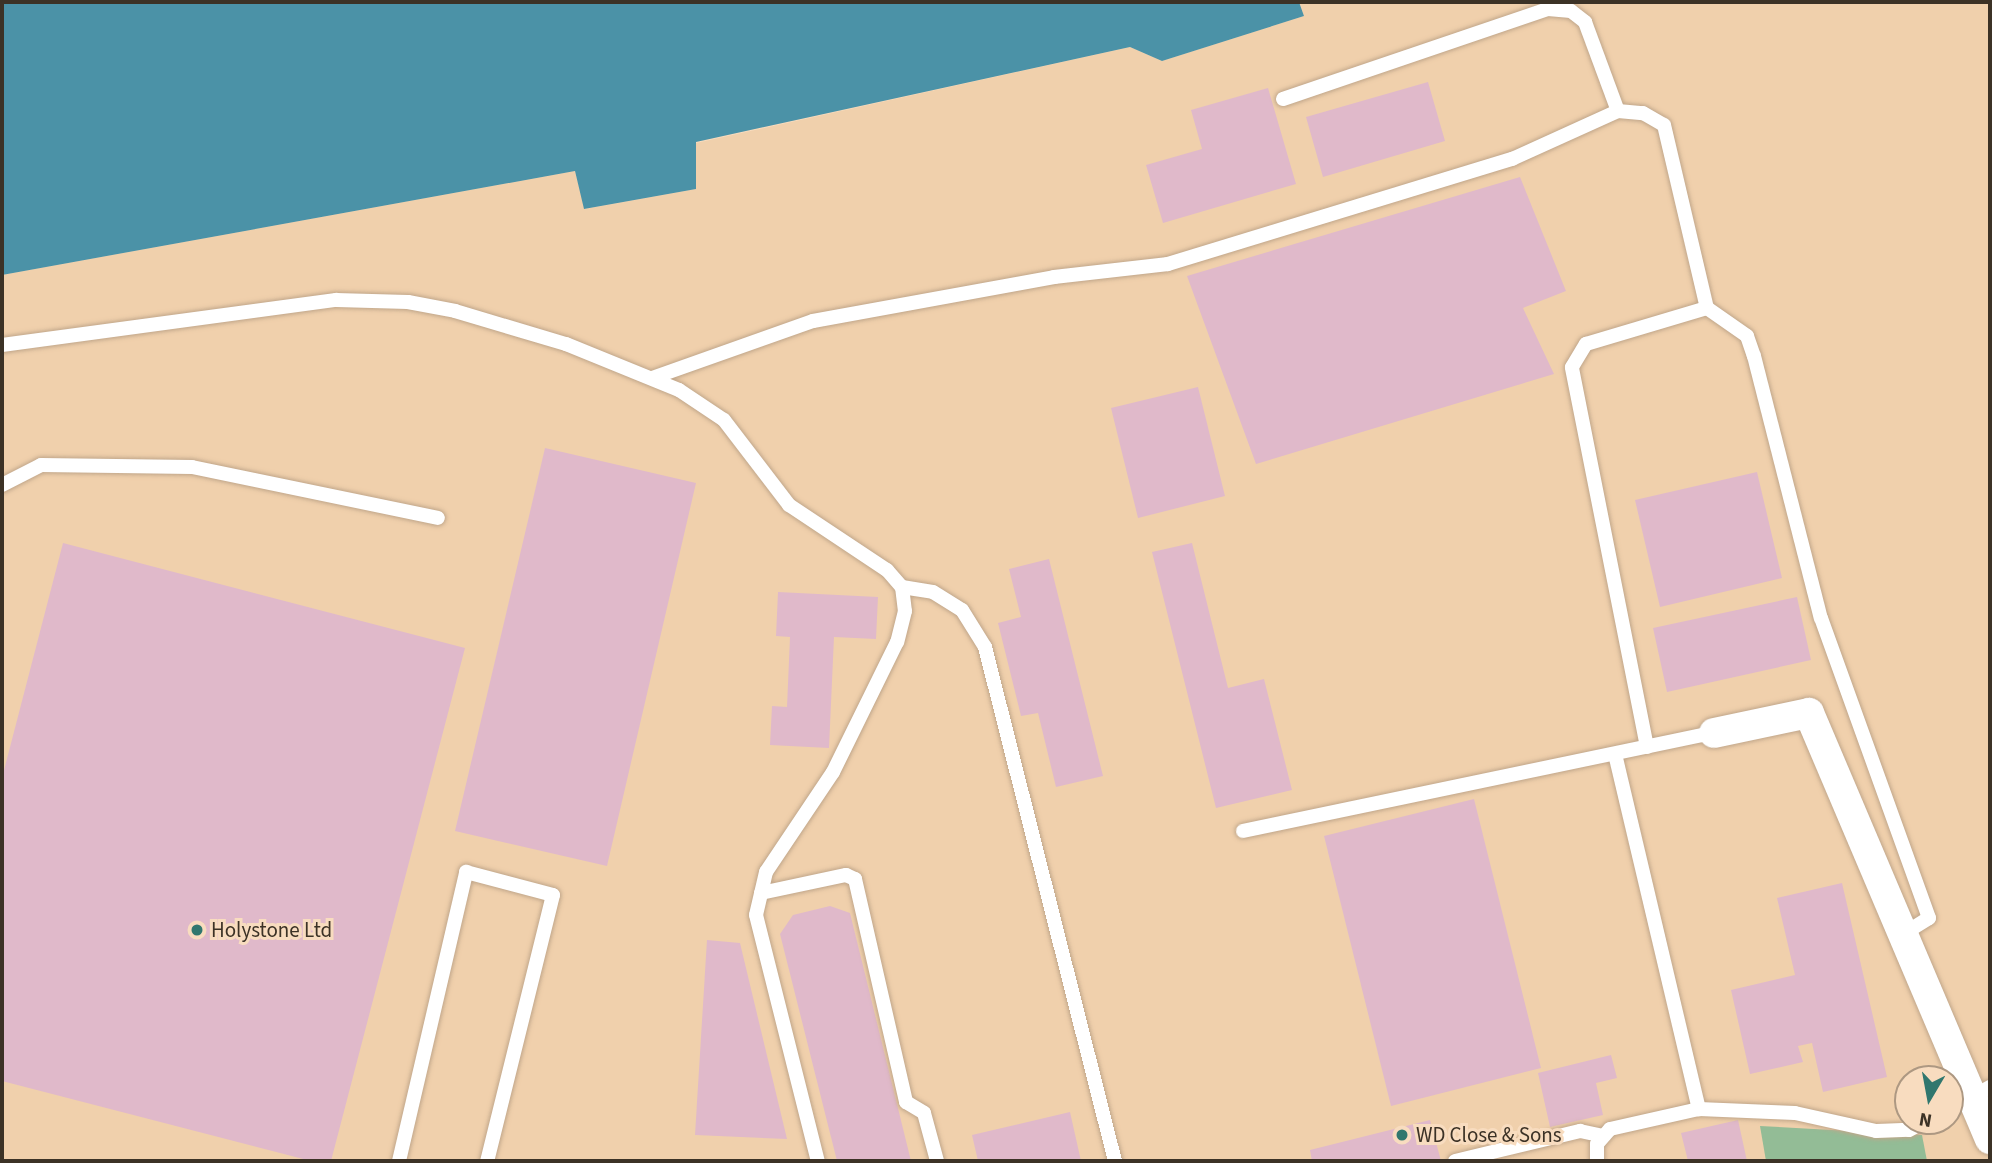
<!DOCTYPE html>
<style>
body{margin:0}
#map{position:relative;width:1992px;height:1163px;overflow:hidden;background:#f8dcbf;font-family:"Source Sans 3",sans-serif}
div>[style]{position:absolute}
.built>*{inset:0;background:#f0d0ac}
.green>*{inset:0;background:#93bc96}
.water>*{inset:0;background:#4b92a7}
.building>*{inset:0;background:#e0b9ca}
.roads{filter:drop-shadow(0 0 2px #c0a68a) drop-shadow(0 0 2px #c0a68a)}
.service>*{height:14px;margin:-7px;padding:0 7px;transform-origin:7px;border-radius:7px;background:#fff}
.minor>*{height:30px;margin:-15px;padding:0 15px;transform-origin:15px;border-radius:15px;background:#fff}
.dots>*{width:19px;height:19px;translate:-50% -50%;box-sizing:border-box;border:4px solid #f8dcbf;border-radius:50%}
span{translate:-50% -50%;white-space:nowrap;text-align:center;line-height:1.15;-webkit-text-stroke:6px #f8dcbf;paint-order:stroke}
.poi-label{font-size:21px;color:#3c3226}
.left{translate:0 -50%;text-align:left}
.frame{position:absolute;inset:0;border:4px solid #3c3226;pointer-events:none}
.north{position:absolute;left:1894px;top:1065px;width:70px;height:70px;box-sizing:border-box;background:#f8dcbf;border:2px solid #ad9882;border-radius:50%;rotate:190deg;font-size:19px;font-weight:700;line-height:28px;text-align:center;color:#3c3226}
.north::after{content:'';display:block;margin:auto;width:24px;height:32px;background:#30776e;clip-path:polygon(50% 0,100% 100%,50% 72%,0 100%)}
</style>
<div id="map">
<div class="built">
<i style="clip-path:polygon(evenodd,1299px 2px,1990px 2px,1990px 1161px,2px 1161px,2px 275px,575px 171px,585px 209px,696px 189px,696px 143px,1130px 47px,1162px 61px,1304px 16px,1299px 2px,1908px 1079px,1950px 1079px,1950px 1121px,1908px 1121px,1908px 1079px)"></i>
</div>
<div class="green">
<i style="clip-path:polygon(1760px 1126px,1922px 1135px,1927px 1161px,1766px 1161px)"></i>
</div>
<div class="water">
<i style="clip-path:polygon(2px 2px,1299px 2px,1304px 16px,1162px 61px,1130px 47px,696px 142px,696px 189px,584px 209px,575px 171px,2px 275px)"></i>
</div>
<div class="building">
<i style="clip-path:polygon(1428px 82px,1445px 141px,1323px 177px,1306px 117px)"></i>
<i style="clip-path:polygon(1268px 88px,1296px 184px,1163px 223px,1146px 165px,1202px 149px,1191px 110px)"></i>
<i style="clip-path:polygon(1520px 177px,1566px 291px,1523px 308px,1554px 374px,1256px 464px,1187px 276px)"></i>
<i style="clip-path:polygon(1198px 387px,1225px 496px,1138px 518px,1111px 408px)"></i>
<i style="clip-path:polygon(545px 448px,696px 483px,607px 866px,455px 831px)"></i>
<i style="clip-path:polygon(1757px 472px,1782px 578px,1660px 607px,1635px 500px)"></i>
<i style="clip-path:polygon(63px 543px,465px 648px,331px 1161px,311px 1161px,2px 1081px,2px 778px)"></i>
<i style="clip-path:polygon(1192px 543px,1228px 688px,1264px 679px,1292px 790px,1216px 808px,1152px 552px)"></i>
<i style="clip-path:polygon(1049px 559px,1103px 776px,1056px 787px,1038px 713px,1021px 716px,998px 623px,1021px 617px,1009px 569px)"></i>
<i style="clip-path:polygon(778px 592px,878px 597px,876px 639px,834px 637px,829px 748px,770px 745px,772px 706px,787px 707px,790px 637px,776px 636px)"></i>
<i style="clip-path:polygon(1797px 597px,1811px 660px,1667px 692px,1653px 628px)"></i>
<i style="clip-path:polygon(1474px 799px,1541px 1068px,1391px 1106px,1324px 836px)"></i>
<i style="clip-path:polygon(1842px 883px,1887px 1077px,1823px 1092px,1812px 1043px,1798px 1046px,1803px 1062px,1750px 1074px,1731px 990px,1795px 975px,1777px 898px)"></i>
<i style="clip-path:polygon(830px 906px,850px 913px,911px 1161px,837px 1161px,780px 934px,793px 915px)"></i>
<i style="clip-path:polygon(707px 940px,740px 943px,787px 1139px,695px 1135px)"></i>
<i style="clip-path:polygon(1611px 1055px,1617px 1078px,1596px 1083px,1603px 1115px,1550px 1127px,1538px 1073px)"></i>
<i style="clip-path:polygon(1070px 1112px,1081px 1161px,978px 1161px,972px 1135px)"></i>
<i style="clip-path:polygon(1430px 1120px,1441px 1161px,1312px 1161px,1310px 1150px)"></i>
<i style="clip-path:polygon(1738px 1120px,1747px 1161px,1688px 1161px,1681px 1133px)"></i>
</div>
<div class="roads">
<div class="service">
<i style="left:1283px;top:99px;width:280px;rotate:-18.8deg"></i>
<i style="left:1548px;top:9px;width:23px;rotate:5deg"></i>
<i style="left:1571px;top:11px;width:18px;rotate:38deg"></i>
<i style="left:1585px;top:22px;width:95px;rotate:69.7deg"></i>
<i style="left:2px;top:345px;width:337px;rotate:-7.7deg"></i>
<i style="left:336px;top:300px;width:72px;rotate:1.6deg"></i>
<i style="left:408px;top:302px;width:48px;rotate:10.8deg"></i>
<i style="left:455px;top:311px;width:116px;rotate:16.6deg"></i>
<i style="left:566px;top:344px;width:122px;rotate:22.2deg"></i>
<i style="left:679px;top:390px;width:54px;rotate:33.7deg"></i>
<i style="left:724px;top:420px;width:107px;rotate:52.6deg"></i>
<i style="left:789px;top:505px;width:118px;rotate:33.6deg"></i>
<i style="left:887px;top:570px;width:23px;rotate:49deg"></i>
<i style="left:902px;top:587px;width:24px;rotate:83deg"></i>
<i style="left:905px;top:611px;width:32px;rotate:104deg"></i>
<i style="left:897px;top:642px;width:145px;rotate:116.2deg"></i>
<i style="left:833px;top:772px;width:120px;rotate:123.8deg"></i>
<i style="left:766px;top:872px;width:44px;rotate:103.1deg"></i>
<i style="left:756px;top:915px;width:254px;rotate:75.9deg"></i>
<i style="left:652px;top:378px;width:171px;rotate:-19.5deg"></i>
<i style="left:813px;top:321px;width:245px;rotate:-10.3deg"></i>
<i style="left:1054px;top:277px;width:115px;rotate:-6.5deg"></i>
<i style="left:1168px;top:264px;width:360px;rotate:-17deg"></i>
<i style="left:1512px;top:159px;width:116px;rotate:-24.4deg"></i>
<i style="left:1618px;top:111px;width:25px;rotate:5deg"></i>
<i style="left:1643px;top:113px;width:24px;rotate:30deg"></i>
<i style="left:1664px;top:125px;width:188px;rotate:76.8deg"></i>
<i style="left:2px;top:485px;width:44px;rotate:-27.1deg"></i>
<i style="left:41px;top:465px;width:151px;rotate:0.8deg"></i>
<i style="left:192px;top:467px;width:251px;rotate:11.7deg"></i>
<i style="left:902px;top:587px;width:31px;rotate:9deg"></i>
<i style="left:933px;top:592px;width:34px;rotate:32deg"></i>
<i style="left:962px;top:610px;width:44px;rotate:58.1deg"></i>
<i style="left:985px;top:647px;width:530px;rotate:75.81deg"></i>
<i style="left:1647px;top:747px;width:387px;rotate:-101.2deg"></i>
<i style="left:1572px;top:367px;width:27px;rotate:-59deg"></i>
<i style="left:1586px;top:344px;width:126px;rotate:-16.6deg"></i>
<i style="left:1707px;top:308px;width:49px;rotate:35deg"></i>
<i style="left:1747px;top:336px;width:21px;rotate:71deg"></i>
<i style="left:1754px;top:356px;width:270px;rotate:75.7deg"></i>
<i style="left:1821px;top:618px;width:319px;rotate:70.2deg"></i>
<i style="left:1929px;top:918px;width:31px;rotate:148deg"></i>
<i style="left:1615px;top:754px;width:365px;rotate:76.7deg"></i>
<i style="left:1243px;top:831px;width:481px;rotate:-11.8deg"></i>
<i style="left:761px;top:893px;width:87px;rotate:-12deg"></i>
<i style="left:846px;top:875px;width:10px;rotate:24deg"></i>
<i style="left:855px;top:879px;width:229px;rotate:77.1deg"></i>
<i style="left:906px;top:1102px;width:21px;rotate:31deg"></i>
<i style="left:924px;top:1113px;width:50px;rotate:74.8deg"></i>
<i style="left:1950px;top:1109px;width:46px;rotate:-28.8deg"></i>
<i style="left:399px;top:1161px;width:297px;rotate:-76.9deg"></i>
<i style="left:466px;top:872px;width:90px;rotate:14.8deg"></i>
<i style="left:553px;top:895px;width:274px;rotate:103.9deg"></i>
<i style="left:1455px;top:1161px;width:129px;rotate:-13.5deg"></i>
<i style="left:1580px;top:1131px;width:24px;rotate:12deg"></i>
<i style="left:1597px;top:1161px;width:17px;rotate:-90deg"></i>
<i style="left:1597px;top:1144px;width:20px;rotate:-49deg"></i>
<i style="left:1610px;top:1129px;width:91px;rotate:-12.7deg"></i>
<i style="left:1699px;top:1109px;width:96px;rotate:2.4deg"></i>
<i style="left:1795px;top:1113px;width:83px;rotate:12.5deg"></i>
<i style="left:1876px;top:1131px;width:33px;rotate:-2deg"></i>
<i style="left:1909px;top:1130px;width:19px;rotate:-28deg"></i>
</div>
<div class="minor">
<i style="left:1714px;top:733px;width:97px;rotate:-11.9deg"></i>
<i style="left:1809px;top:713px;width:463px;rotate:67deg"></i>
</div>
</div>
<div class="dots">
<i style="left:197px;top:930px;background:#30776e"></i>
<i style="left:1402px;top:1135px;background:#30776e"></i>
</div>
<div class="poi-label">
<span class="left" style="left:211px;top:930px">Holystone Ltd</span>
<span class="left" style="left:1416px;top:1135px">WD Close &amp; Sons</span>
</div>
<div class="frame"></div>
<div class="north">N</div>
</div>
